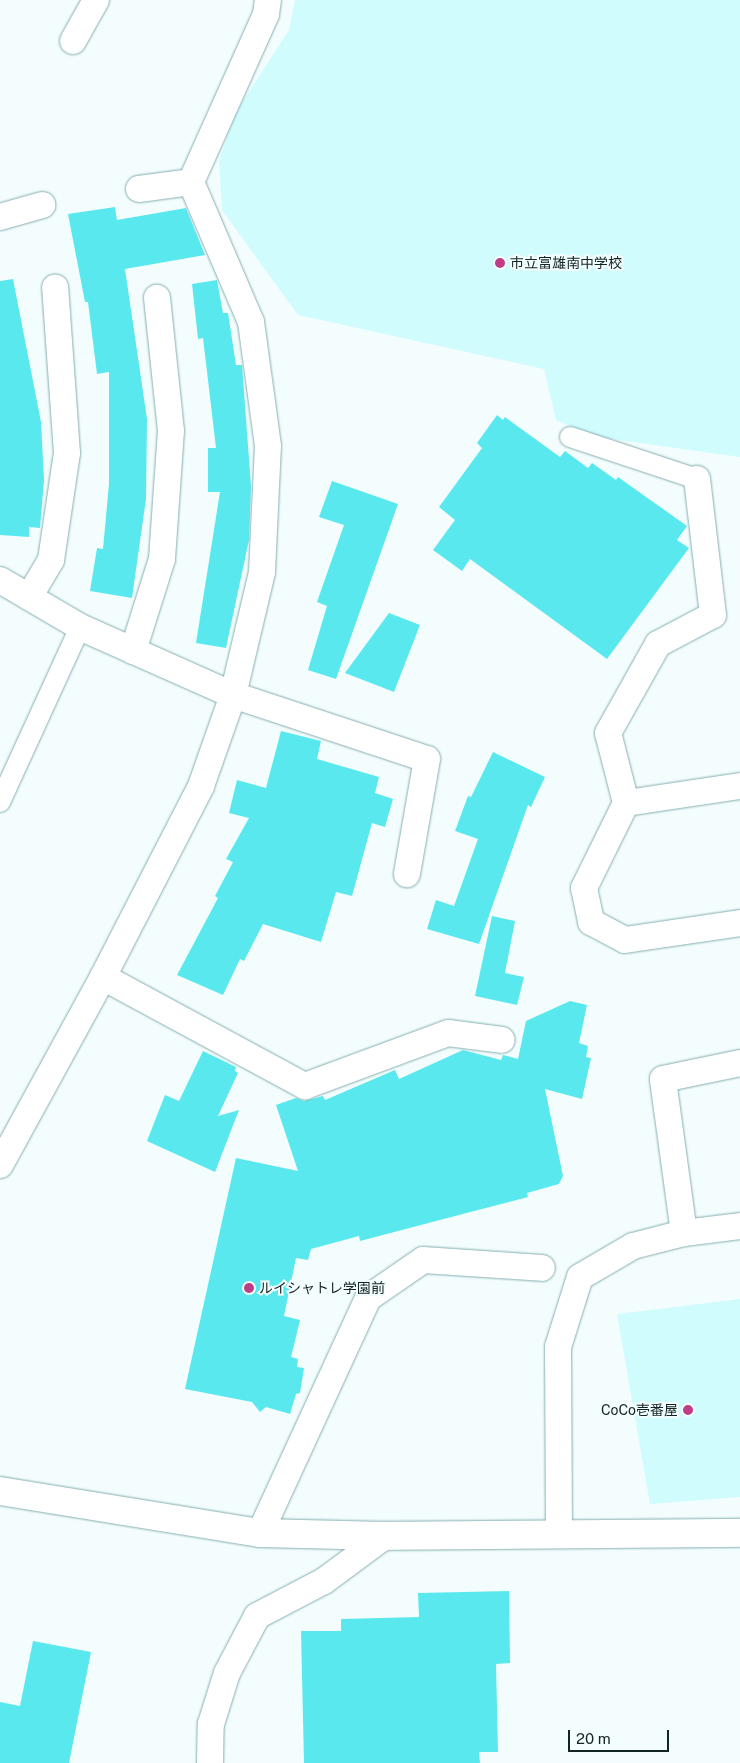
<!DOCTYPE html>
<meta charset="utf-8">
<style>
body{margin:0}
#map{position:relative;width:740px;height:1763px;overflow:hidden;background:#f4fdfd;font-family:"Public Sans","Noto Sans JP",sans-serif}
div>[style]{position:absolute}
.built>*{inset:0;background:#d0fcfe}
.building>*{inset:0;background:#5ae8ef}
.roads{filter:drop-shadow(0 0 1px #84aeb1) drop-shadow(0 0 1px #84aeb1)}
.pedestrian>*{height:20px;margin:-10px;padding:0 10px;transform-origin:10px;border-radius:10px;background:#fff}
.minor>*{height:26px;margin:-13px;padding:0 13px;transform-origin:13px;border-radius:13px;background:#fff}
.tertiary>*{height:28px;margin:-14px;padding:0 14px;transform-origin:14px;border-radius:14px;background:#fff}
.dots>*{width:14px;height:14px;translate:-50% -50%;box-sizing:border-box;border:2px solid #f4fdfd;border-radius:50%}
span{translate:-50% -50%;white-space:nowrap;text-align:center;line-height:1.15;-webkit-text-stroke:4px #f4fdfd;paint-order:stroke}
.poi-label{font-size:14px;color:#132425}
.left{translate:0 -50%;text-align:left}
.right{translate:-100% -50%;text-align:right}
.scale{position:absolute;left:568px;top:1730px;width:101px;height:22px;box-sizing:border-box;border:2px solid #132425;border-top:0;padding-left:6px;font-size:15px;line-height:18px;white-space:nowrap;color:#132425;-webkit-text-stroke:4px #f4fdfd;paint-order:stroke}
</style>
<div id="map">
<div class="built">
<i style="clip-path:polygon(295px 0,740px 0,740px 457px,597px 437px,556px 420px,544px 369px,298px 315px,222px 210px,219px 161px,235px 113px,289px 30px)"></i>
<i style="clip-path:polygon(740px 1299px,740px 1497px,650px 1504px,617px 1314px)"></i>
</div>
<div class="building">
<i style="clip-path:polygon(115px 207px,117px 220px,186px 208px,205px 255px,125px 269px,147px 419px,146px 499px,132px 598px,90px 591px,97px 548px,103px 549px,109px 484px,109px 372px,97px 374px,88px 302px,85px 302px,68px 214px)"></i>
<i style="clip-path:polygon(13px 279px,41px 422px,44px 480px,40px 528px,29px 527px,29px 537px,0 535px,0 281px)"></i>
<i style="clip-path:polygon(217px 280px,223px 313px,228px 313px,236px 365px,242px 365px,251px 486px,249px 540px,226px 648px,196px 643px,220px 492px,208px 492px,208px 448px,216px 448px,203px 338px,198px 339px,192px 284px)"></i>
<i style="clip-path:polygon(497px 415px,503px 420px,505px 417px,560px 457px,565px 451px,588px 468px,592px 463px,616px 480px,618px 477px,687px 526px,677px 540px,689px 548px,607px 659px,470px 559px,462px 571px,433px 550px,455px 520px,439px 507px,482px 448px,477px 443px)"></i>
<i style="clip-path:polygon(332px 481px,398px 504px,336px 679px,308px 670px,327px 606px,317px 602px,344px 525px,319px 517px)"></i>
<i style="clip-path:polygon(389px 613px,420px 625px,394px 692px,345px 673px)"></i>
<i style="clip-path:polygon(281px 731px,321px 741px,317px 759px,379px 777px,375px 793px,393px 799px,385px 827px,372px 823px,352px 896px,336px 892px,321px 942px,263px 924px,244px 961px,240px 959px,223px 995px,177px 975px,218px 898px,215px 896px,233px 862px,226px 859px,249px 818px,229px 813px,237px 780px,266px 788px)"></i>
<i style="clip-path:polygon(493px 752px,545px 777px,531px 807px,528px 805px,479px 944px,427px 929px,436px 900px,454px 906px,478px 839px,455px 831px,468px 796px,471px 797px)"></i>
<i style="clip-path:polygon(492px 916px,515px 921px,505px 973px,524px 977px,517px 1005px,475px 996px)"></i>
<i style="clip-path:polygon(570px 1001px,587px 1005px,579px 1043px,588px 1046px,586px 1057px,591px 1058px,582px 1099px,545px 1089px,563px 1176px,559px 1184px,527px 1193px,528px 1197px,478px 1210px,360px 1241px,359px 1236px,311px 1249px,308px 1260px,296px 1258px,284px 1316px,300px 1320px,291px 1357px,298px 1359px,297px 1367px,304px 1368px,300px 1393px,296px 1394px,290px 1414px,266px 1407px,260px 1412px,252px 1402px,185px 1389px,236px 1158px,298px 1171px,276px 1105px,296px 1098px,304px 1101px,323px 1096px,325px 1100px,395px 1070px,399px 1079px,463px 1050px,501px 1060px,503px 1055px,518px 1059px,526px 1021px)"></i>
<i style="clip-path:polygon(203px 1051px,236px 1067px,235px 1071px,238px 1073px,218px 1116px,239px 1110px,215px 1172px,147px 1141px,165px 1095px,179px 1101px)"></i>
<i style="clip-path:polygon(509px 1591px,510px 1663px,496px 1664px,498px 1752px,479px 1752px,480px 1763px,304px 1763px,301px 1631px,341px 1631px,341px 1619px,419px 1617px,418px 1593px)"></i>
<i style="clip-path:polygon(33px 1641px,91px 1652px,69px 1763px,0 1763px,0 1702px,20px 1706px)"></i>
</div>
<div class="roads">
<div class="pedestrian">
<i style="left:570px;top:437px;width:134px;rotate:18.3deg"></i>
<i style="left:0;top:802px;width:192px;rotate:-65.4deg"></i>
</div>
<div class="minor">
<i style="left:73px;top:41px;width:47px;rotate:-60.7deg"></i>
<i style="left:139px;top:189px;width:52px;rotate:-7.7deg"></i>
<i style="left:0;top:217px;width:44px;rotate:-15.9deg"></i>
<i style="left:0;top:580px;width:93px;rotate:30.4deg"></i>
<i style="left:80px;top:627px;width:167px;rotate:24deg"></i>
<i style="left:233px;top:695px;width:204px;rotate:18.3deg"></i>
<i style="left:427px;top:759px;width:117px;rotate:99.9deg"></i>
<i style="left:29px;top:597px;width:43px;rotate:-59.3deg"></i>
<i style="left:51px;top:560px;width:108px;rotate:-81.5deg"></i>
<i style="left:67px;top:453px;width:166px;rotate:-94.1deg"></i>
<i style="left:133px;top:651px;width:96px;rotate:-72.5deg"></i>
<i style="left:162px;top:559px;width:128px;rotate:-86deg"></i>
<i style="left:171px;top:431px;width:134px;rotate:-96deg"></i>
<i style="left:740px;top:786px;width:115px;rotate:171.5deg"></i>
<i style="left:626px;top:803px;width:95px;rotate:116.3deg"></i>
<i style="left:584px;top:888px;width:35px;rotate:78deg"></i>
<i style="left:591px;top:922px;width:38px;rotate:28deg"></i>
<i style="left:625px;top:940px;width:116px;rotate:-8.4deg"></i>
<i style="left:626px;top:803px;width:72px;rotate:-104.4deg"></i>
<i style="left:608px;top:733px;width:102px;rotate:-60.7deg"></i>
<i style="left:658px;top:644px;width:62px;rotate:-27.8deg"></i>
<i style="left:713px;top:615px;width:137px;rotate:-96.7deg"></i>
<i style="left:103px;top:977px;width:230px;rotate:28.4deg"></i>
<i style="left:305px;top:1086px;width:153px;rotate:-20.3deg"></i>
<i style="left:448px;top:1033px;width:54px;rotate:7.4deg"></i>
<i style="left:0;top:1165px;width:214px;rotate:-61.3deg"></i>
<i style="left:103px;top:977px;width:215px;rotate:-62.8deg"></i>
<i style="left:201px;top:786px;width:96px;rotate:-70.6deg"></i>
<i style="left:233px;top:695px;width:126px;rotate:-76.7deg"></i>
<i style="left:262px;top:572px;width:126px;rotate:-87.3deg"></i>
<i style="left:268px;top:446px;width:125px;rotate:-97.8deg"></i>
<i style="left:251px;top:322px;width:152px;rotate:-113.2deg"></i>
<i style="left:191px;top:182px;width:184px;rotate:-65.9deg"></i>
<i style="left:266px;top:14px;width:14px;rotate:-82deg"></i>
<i style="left:684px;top:1233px;width:155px;rotate:-97.8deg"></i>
<i style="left:663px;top:1079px;width:79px;rotate:-11.7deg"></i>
<i style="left:260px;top:1533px;width:259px;rotate:-65.3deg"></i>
<i style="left:368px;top:1298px;width:67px;rotate:-34.6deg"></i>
<i style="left:423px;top:1260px;width:119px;rotate:3.8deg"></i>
<i style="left:559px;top:1535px;width:188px;rotate:-90.3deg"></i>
<i style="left:558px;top:1347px;width:73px;rotate:-72.6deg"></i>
<i style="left:580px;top:1277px;width:61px;rotate:-30.3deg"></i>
<i style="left:633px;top:1246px;width:53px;rotate:-14.3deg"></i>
<i style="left:684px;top:1233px;width:56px;rotate:-7.1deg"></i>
<i style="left:210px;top:1763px;width:39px;rotate:-89deg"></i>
<i style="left:211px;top:1724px;width:53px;rotate:-72.6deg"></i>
<i style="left:227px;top:1673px;width:64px;rotate:-62.2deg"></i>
<i style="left:257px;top:1616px;width:76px;rotate:-27.6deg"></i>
<i style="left:324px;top:1581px;width:76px;rotate:-36.4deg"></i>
</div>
<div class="tertiary">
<i style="left:0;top:1491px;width:263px;rotate:9.2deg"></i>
<i style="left:260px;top:1533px;width:125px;rotate:1.4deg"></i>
<i style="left:385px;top:1536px;width:355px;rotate:-0.5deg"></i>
</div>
</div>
<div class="dots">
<i style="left:500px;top:263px;background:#bf3d85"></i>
<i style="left:249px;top:1288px;background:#bf3d85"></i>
<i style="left:688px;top:1410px;background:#bf3d85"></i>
</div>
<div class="poi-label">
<span class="left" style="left:510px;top:263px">市立富雄南中学校</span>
<span class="left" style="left:259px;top:1288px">ルイシャトレ学園前</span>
<span class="right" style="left:678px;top:1410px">CoCo壱番屋</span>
</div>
<div class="scale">20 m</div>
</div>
